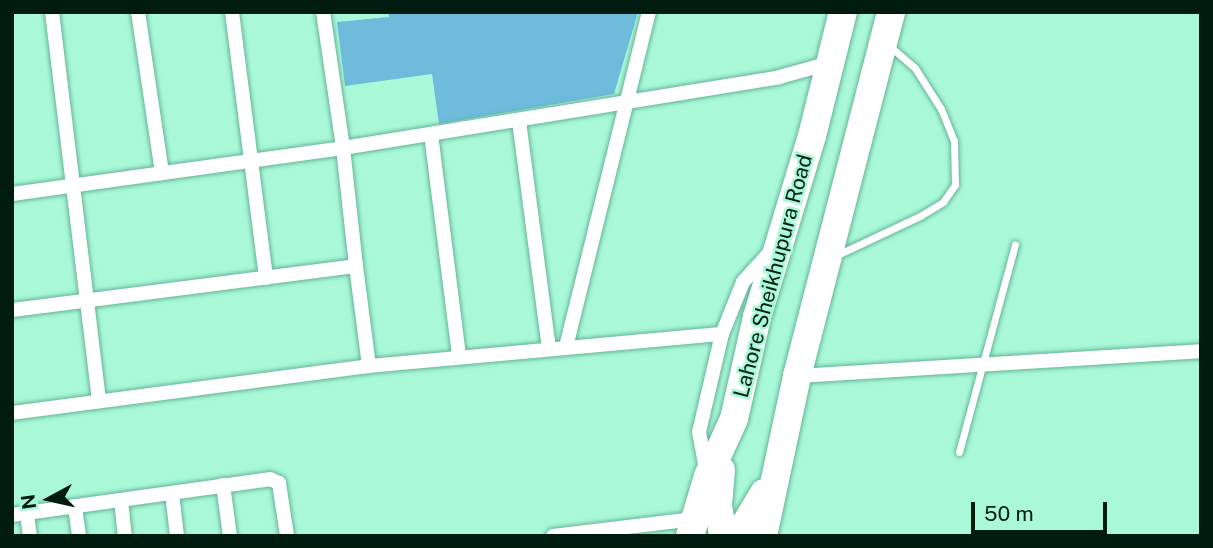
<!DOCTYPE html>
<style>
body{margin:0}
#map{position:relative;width:1213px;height:548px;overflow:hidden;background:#a9f9d9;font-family:"Public Sans",sans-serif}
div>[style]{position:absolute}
.building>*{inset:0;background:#6ebbdc}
.roads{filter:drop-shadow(0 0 2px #65b496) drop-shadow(0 0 2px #65b496)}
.lane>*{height:7px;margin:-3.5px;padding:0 3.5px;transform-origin:3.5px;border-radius:3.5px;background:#fff}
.street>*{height:14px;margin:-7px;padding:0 7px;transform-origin:7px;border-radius:7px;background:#fff}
.highway>*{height:28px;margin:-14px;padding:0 14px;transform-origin:14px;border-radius:14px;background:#fff}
span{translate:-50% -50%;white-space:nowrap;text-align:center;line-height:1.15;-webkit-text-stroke:5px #a9f9d9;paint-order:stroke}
.street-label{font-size:21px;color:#001b10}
.frame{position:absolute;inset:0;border:14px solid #001b10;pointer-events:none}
.north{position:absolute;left:14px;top:464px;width:70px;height:70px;-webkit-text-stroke:5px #a9f9d9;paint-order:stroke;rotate:262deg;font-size:19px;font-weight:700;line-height:28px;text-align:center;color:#001b10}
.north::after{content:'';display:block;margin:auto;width:24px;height:32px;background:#001b10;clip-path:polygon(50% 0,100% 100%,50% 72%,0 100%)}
.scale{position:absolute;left:971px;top:502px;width:136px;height:32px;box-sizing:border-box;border:4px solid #001b10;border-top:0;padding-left:9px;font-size:21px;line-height:24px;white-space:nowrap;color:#001b10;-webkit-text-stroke:5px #a9f9d9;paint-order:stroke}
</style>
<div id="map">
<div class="building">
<i style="clip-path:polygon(388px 12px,638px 12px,614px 94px,439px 124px,432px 74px,345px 86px,337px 22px,389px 17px)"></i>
</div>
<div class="roads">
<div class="lane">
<i style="left:835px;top:256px;width:94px;rotate:-25.2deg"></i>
<i style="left:920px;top:216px;width:27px;rotate:-31deg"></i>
<i style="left:943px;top:202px;width:21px;rotate:-55deg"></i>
<i style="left:955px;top:185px;width:44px;rotate:-91.3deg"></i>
<i style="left:954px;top:141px;width:35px;rotate:-112deg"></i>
<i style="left:941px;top:109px;width:49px;rotate:-122.4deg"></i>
<i style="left:915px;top:68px;width:35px;rotate:-139deg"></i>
<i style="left:959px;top:452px;width:215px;rotate:-74.9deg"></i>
</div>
<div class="street">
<i style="left:52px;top:12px;width:392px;rotate:83.1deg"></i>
<i style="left:138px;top:12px;width:163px;rotate:81.5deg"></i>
<i style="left:232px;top:12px;width:268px;rotate:82.7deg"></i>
<i style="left:323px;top:12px;width:137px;rotate:81.6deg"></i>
<i style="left:343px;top:148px;width:442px;rotate:-9.2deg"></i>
<i style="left:779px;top:77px;width:53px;rotate:-15.4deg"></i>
<i style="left:519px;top:121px;width:229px;rotate:82.5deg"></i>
<i style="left:431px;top:134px;width:225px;rotate:82.8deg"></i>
<i style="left:12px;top:194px;width:334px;rotate:-7.9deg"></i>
<i style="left:343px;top:148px;width:119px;rotate:83.7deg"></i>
<i style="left:356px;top:266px;width:347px;rotate:172.7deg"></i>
<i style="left:356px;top:266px;width:101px;rotate:82.6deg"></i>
<i style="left:566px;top:347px;width:345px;rotate:-76.1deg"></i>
<i style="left:797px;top:376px;width:405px;rotate:-3.5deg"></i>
<i style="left:12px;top:413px;width:360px;rotate:-7.5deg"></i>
<i style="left:369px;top:366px;width:354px;rotate:-5.2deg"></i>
<i style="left:707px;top:475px;width:44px;rotate:-100.5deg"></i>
<i style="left:699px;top:432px;width:101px;rotate:-76.8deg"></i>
<i style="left:722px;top:334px;width:56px;rotate:-68deg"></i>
<i style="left:743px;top:282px;width:42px;rotate:-47.9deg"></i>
<i style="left:223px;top:485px;width:51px;rotate:82.2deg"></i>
<i style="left:172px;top:493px;width:43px;rotate:83.4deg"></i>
<i style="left:121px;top:500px;width:36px;rotate:84deg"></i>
<i style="left:75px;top:507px;width:29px;rotate:82deg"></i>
<i style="left:27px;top:513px;width:23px;rotate:83deg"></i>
<i style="left:12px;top:515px;width:260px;rotate:-7.9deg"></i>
<i style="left:270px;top:479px;width:10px;rotate:24deg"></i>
<i style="left:279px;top:483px;width:54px;rotate:81.4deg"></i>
<i style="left:553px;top:536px;width:142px;rotate:-6.9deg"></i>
</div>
<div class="highway">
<i style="left:721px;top:470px;width:36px;rotate:95deg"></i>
<i style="left:718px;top:506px;width:23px;rotate:80deg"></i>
<i style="left:722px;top:529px;width:8px;rotate:30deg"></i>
<i style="left:729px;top:533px;width:15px;rotate:-20deg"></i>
<i style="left:743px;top:528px;width:41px;rotate:-59deg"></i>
<i style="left:690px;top:536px;width:63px;rotate:-73.3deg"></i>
<i style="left:708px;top:476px;width:63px;rotate:-65.5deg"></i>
<i style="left:734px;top:419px;width:105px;rotate:-77.3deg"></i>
<i style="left:757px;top:317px;width:189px;rotate:-73.1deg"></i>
<i style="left:812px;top:136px;width:128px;rotate:-76deg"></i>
<i style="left:763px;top:536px;width:164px;rotate:-78deg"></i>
<i style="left:797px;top:376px;width:376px;rotate:-75.5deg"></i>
</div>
</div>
<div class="street-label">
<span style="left:773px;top:276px;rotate:-75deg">Lahore Sheikhupura Road</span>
</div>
<div class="frame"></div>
<div class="north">N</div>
<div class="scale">50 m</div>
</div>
